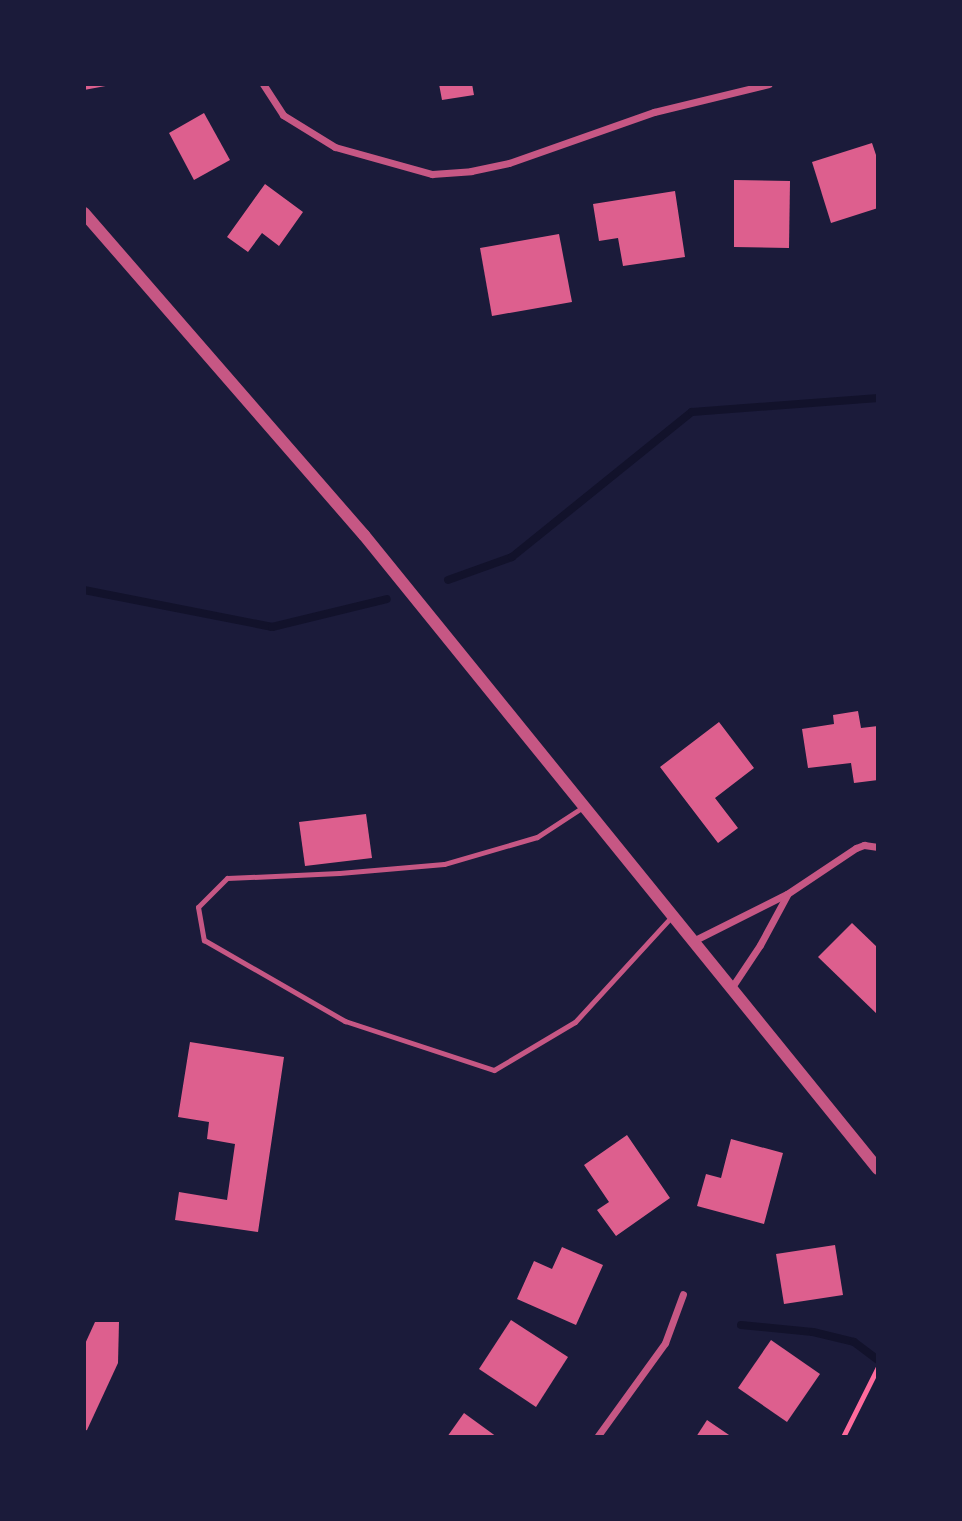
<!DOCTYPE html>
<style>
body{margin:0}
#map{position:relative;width:962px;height:1521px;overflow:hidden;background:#1b1b3a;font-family:"DM Sans",sans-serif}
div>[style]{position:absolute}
.stream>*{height:8px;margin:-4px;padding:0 4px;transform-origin:4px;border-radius:4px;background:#12122b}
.building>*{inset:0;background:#dd5f8e}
.path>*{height:4.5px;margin:-2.25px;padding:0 2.25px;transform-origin:2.25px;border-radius:2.25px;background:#ff6b9d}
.service>*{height:5px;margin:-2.5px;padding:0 2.5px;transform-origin:2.5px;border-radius:2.5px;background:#c65784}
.minor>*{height:7px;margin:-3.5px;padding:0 3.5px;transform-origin:3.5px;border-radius:3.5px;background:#c65784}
.tertiary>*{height:12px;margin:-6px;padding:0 6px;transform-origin:6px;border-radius:6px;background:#c65784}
span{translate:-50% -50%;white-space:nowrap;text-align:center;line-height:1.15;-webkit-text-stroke:5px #1b1b3a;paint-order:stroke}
.frame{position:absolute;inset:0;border:86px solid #1b1b3a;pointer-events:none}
</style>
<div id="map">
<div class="stream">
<i style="left:448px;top:580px;width:68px;rotate:-19.8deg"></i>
<i style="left:512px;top:557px;width:231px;rotate:-38.9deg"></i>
<i style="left:692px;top:412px;width:187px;rotate:-4.3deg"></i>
<i style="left:84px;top:590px;width:192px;rotate:11.1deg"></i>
<i style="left:272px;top:627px;width:118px;rotate:-13.7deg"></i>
<i style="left:741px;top:1325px;width:72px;rotate:5.6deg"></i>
<i style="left:813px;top:1332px;width:42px;rotate:13.7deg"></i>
<i style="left:854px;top:1342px;width:30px;rotate:37deg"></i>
</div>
<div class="building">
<i style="clip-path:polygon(84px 84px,110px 84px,111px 85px,84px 90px)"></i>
<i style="clip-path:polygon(439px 84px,472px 84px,474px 95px,442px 100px)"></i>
<i style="clip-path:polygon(204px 113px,230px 160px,194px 180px,169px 133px)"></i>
<i style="clip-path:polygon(872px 143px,878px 161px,878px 208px,831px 223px,812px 162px)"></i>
<i style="clip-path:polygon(734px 180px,790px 181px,789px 248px,734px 247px)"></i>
<i style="clip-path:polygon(265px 184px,303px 212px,279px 246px,262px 233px,248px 252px,227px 237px)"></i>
<i style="clip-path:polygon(675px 191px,685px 257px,623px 266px,618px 238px,599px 241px,593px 204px)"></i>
<i style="clip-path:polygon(559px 234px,572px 302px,492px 316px,480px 248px)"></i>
<i style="clip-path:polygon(858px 711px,861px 728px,878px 726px,878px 780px,854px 783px,851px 763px,808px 768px,802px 729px,834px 724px,833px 715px)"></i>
<i style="clip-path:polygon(719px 722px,754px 768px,715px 798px,738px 828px,718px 843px,660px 767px)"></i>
<i style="clip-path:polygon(366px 814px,372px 858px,305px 866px,299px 822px)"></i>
<i style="clip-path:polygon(852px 923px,878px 948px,878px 1015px,818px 957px)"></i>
<i style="clip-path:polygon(190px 1042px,284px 1057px,258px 1232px,175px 1220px,179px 1192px,227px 1200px,235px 1144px,207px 1139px,209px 1122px,178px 1117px)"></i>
<i style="clip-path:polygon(627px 1135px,670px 1198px,616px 1236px,597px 1210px,609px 1202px,584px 1165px)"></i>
<i style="clip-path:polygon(731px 1139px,783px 1153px,764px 1224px,697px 1206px,706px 1174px,721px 1178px)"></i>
<i style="clip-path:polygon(835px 1245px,843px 1295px,784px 1304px,776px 1254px)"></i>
<i style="clip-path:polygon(562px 1247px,603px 1265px,576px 1325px,517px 1299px,534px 1261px,552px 1269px)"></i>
<i style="clip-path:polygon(511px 1320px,568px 1357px,536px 1407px,479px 1369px)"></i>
<i style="clip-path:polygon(95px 1322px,119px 1322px,118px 1363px,87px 1430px,84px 1431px,84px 1346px)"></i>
<i style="clip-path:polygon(771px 1340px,820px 1374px,787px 1422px,738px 1388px)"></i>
<i style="clip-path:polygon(464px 1413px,497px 1437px,447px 1437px)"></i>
<i style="clip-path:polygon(707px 1420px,732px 1437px,696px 1437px)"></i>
</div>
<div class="path">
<i style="left:843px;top:1437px;width:78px;rotate:-63.4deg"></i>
</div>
<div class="service">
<i style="left:583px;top:807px;width:55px;rotate:146.9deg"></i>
<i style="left:537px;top:837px;width:97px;rotate:163.8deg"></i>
<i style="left:444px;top:864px;width:105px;rotate:175.1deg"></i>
<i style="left:339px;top:873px;width:112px;rotate:177.4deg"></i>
<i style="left:227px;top:878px;width:41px;rotate:135deg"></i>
<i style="left:198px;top:907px;width:34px;rotate:80deg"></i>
<i style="left:204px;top:940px;width:163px;rotate:29.9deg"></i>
<i style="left:345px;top:1021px;width:157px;rotate:18.2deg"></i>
<i style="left:494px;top:1070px;width:94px;rotate:-30.7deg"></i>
<i style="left:575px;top:1022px;width:144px;rotate:-47.5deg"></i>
</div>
<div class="minor">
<i style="left:263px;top:84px;width:37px;rotate:57deg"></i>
<i style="left:283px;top:115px;width:61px;rotate:31.6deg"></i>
<i style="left:335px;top:147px;width:101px;rotate:15.6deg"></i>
<i style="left:432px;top:174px;width:39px;rotate:-4deg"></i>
<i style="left:471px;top:171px;width:39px;rotate:-12deg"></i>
<i style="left:509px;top:163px;width:154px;rotate:-19.4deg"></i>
<i style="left:654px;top:112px;width:118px;rotate:-13.7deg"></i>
<i style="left:693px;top:941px;width:105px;rotate:-26.6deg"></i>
<i style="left:787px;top:894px;width:83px;rotate:-33.7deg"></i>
<i style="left:856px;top:848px;width:9px;rotate:-21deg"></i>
<i style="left:864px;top:845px;width:14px;rotate:8deg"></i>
<i style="left:732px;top:987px;width:50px;rotate:-56.3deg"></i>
<i style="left:760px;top:945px;width:57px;rotate:-61.6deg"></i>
<i style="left:597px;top:1437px;width:116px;rotate:-54.1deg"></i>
<i style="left:665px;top:1343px;width:52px;rotate:-69.8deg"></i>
</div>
<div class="tertiary">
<i style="left:84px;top:213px;width:427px;rotate:49deg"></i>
<i style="left:364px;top:535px;width:816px;rotate:50.97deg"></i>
</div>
<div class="frame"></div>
</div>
